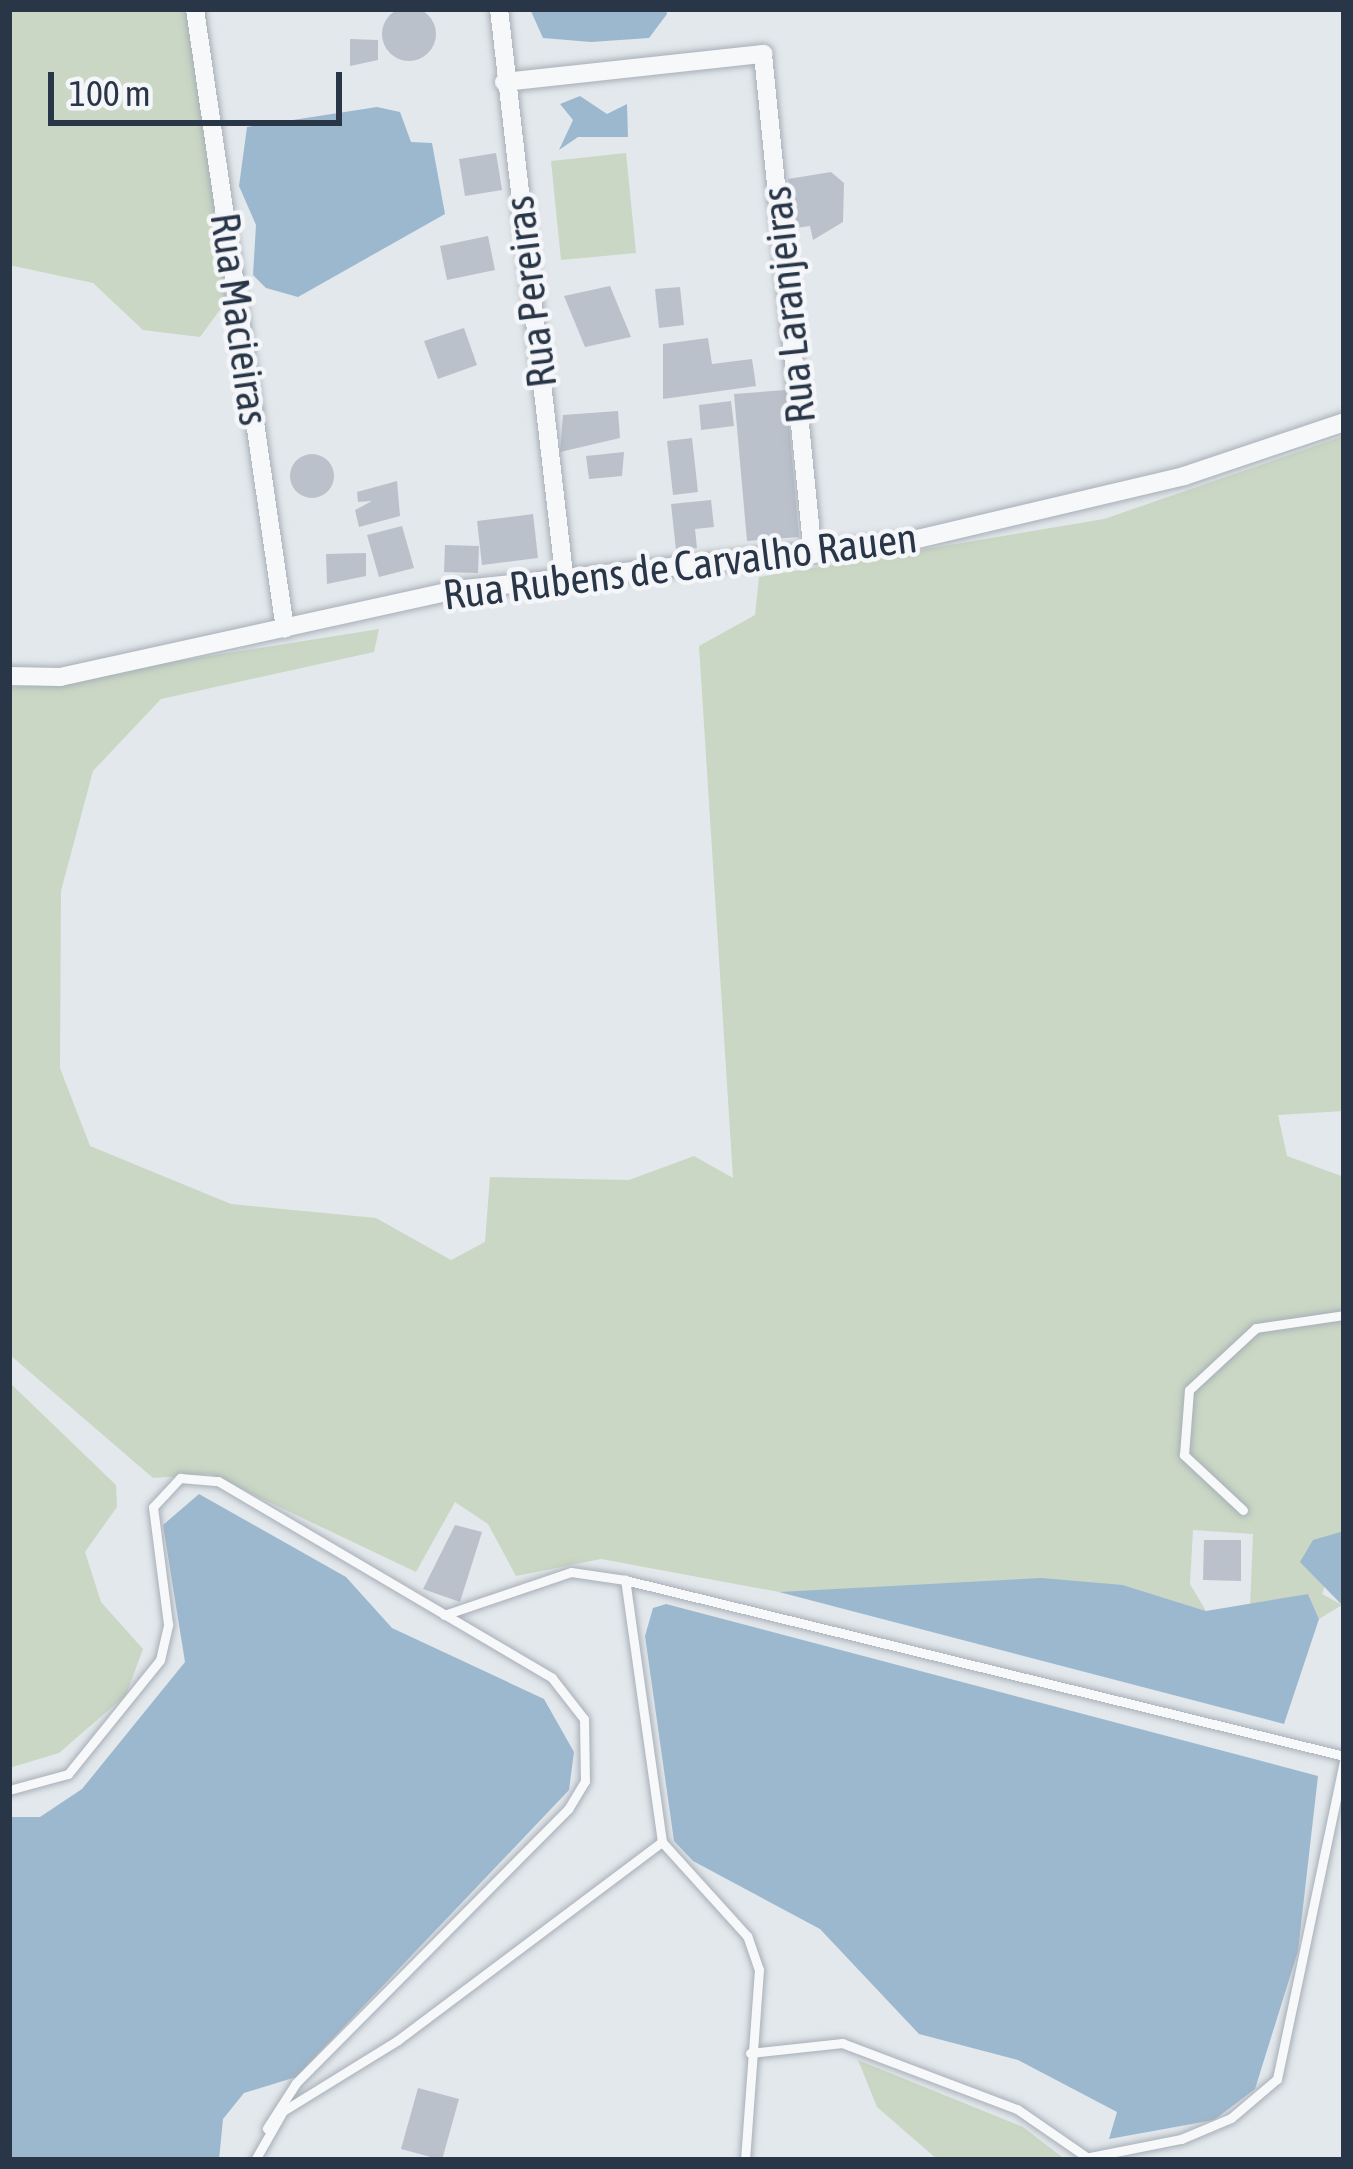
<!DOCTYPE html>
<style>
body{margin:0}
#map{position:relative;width:1353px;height:2169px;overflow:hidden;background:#e3e8ec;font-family:"Asap Condensed",sans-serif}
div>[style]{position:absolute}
.green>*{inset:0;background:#cad7c4}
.water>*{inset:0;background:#9cb8cf}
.building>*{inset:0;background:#bac1cb}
.round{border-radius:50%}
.roads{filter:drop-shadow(0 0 3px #a7afb7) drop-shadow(0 0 3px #a7afb7)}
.service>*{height:9px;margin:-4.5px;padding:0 4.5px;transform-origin:4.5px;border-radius:4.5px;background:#f7f8fa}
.minor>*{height:18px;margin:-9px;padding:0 9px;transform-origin:9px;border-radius:9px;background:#f7f8fa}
span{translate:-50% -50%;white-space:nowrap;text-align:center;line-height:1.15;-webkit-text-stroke:9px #f4f6f9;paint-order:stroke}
.street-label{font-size:42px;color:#293647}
.frame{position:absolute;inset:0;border:12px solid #293647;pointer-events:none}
.scale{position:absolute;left:48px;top:72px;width:294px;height:54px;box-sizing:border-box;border:6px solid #293647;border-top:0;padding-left:15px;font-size:36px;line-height:42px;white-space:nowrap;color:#293647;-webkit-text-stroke:9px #f4f6f9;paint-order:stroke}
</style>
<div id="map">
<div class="green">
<i style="clip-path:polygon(9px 9px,206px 9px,236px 288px,200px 337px,143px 330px,93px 283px,9px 265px)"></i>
<i style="clip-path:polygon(626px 153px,636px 253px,561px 260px,551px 161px)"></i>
<i style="clip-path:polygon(1344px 436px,1344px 1111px,1278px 1115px,1287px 1156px,1344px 1177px,1344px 1531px,1322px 1594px,1342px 1605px,1319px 1619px,1308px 1594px,1250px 1608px,1253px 1534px,1193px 1530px,1190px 1584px,1206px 1611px,1123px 1585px,779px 1592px,601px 1559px,516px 1576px,488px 1524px,455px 1502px,416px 1572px,210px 1474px,153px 1478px,9px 1354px,9px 688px,379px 629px,374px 652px,161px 699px,93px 771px,61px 891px,60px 1068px,90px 1146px,231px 1204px,376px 1218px,451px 1260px,485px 1242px,490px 1177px,629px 1180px,694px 1156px,733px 1178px,699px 646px,755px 615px,759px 577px,1104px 519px)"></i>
<i style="clip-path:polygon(9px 1382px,116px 1485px,117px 1507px,85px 1552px,101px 1602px,143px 1649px,126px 1695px,59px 1753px,9px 1768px)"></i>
<i style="clip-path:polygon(858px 2060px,1023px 2127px,1066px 2160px,938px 2160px,877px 2107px)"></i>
</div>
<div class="water">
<i style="clip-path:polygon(530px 9px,666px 9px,667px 14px,649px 38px,591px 42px,543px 38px)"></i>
<i style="clip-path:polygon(580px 96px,607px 114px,627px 104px,628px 137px,578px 137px,559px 150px,573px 120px,560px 104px)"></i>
<i style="clip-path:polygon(377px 107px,400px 112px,411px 142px,432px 143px,445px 214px,298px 297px,266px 288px,253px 275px,256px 225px,239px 186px,247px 127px)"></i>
<i style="clip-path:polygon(199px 1494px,346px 1577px,392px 1628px,544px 1699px,574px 1752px,569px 1790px,296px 2077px,244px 2093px,223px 2119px,219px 2160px,9px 2160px,9px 1817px,40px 1817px,82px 1789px,185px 1662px,163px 1525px)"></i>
<i style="clip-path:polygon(1344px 1531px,1344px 1602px,1342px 1605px,1300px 1562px,1313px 1540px)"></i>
<i style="clip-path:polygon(1041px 1578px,1123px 1585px,1206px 1611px,1308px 1594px,1319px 1619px,1284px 1724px,779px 1592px)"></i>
<i style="clip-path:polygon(666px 1604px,1318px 1776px,1298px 1951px,1255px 2089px,1214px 2120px,1109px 2139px,1117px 2112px,1018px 2060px,919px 2034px,820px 1929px,693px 1861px,674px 1841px,645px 1636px,653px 1608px)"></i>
</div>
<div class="building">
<i class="round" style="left:382px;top:7px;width:54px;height:54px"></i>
<i style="clip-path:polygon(350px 39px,378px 40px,378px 60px,350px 66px)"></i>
<i style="clip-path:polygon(496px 153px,502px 190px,465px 196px,459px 159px)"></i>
<i style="clip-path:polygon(831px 172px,844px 183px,843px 222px,813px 240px,810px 226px,796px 228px,788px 179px)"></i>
<i style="clip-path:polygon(488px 236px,495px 270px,447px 280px,440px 246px)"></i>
<i style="clip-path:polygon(610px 286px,631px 337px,585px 347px,564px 296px)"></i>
<i style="clip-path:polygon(680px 287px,684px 325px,659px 328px,655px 289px)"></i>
<i style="clip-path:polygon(464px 328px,477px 365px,438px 379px,424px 341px)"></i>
<i style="clip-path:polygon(708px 338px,712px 364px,752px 359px,756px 386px,663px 399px,663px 344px)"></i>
<i style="clip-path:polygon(786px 390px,799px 537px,747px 541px,734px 394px)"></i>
<i style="clip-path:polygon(731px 401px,734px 426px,701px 430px,699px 405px)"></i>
<i style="clip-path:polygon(618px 411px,620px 438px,560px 452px,563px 415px)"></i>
<i style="clip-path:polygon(692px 438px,698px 492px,673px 495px,667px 441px)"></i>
<i style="clip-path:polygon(624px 452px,622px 476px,589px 479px,586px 456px)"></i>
<i class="round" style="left:290px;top:454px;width:44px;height:44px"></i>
<i style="clip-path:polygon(397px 481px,400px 516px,359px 527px,355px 510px,372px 501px,358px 502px,357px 492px)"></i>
<i style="clip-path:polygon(711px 500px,714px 527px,695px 529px,697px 548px,676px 550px,671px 504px)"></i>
<i style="clip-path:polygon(533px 514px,538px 558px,482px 565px,477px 521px)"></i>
<i style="clip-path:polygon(402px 526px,414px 568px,379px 577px,367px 535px)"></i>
<i style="clip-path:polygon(445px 545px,479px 546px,478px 573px,444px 572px)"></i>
<i style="clip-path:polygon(366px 553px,366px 576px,327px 584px,326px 554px)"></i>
<i style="clip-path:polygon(455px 1525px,482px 1532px,460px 1602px,423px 1589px)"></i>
<i style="clip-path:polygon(1204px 1540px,1241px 1540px,1241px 1581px,1203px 1580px)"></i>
<i style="clip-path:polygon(418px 2088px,459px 2099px,442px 2160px,401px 2149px)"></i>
</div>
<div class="roads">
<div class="service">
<i style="left:1243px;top:1510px;width:81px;rotate:-137deg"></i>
<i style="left:1184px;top:1455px;width:65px;rotate:-85.6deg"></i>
<i style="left:1189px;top:1390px;width:91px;rotate:-42.8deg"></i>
<i style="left:1256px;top:1328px;width:89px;rotate:-8.4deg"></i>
<i style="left:444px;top:1615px;width:134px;rotate:-18.7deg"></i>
<i style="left:571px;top:1572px;width:55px;rotate:8.4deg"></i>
<i style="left:9px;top:1790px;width:61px;rotate:-15.2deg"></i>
<i style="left:68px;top:1774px;width:146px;rotate:-51.1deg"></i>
<i style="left:160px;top:1660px;width:37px;rotate:-77deg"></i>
<i style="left:168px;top:1624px;width:118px;rotate:-97.3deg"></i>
<i style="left:153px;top:1507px;width:40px;rotate:-47deg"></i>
<i style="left:180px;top:1478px;width:38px;rotate:5deg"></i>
<i style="left:218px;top:1481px;width:388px;rotate:30.5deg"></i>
<i style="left:552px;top:1678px;width:52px;rotate:52deg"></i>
<i style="left:584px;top:1719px;width:62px;rotate:89.1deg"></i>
<i style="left:585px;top:1781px;width:33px;rotate:121deg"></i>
<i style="left:568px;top:1809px;width:386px;rotate:134.8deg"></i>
<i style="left:296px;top:2083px;width:54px;rotate:122.8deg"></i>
<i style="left:750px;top:2053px;width:93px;rotate:-6.2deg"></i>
<i style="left:842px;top:2043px;width:187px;rotate:20.7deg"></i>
<i style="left:1017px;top:2109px;width:90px;rotate:34.6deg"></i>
<i style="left:1090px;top:2157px;width:93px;rotate:-11.2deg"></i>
<i style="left:1181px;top:2139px;width:54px;rotate:-22.8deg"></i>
<i style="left:1231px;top:2118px;width:60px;rotate:-40.3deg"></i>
<i style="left:1277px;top:2079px;width:326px;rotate:-78.1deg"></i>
<i style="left:255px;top:2160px;width:56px;rotate:-60.3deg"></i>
<i style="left:283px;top:2111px;width:135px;rotate:-31.7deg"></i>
<i style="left:398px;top:2040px;width:330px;rotate:-36.9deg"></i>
<i style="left:745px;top:2160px;width:191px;rotate:-85.8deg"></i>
<i style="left:759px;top:1970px;width:36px;rotate:-109deg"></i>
<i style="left:747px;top:1936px;width:127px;rotate:-132.1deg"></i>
<i style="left:662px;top:1842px;width:265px;rotate:-98deg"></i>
<i style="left:625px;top:1580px;width:740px;rotate:13.75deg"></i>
</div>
<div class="minor">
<i style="left:195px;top:9px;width:626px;rotate:81.74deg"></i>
<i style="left:499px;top:9px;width:569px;rotate:83.44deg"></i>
<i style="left:504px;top:82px;width:261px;rotate:-6.2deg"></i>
<i style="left:763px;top:54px;width:503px;rotate:84.3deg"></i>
<i style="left:9px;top:676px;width:51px;rotate:1.1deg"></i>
<i style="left:60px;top:677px;width:404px;rotate:-12.4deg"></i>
<i style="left:455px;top:590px;width:453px;rotate:-6.1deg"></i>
<i style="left:905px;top:542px;width:287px;rotate:-13.3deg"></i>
<i style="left:1184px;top:476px;width:169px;rotate:-18.6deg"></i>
</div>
</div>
<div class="street-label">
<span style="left:530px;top:292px;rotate:-97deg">Rua Pereiras</span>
<span style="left:788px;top:305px;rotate:-96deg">Rua Laranjeiras</span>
<span style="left:240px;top:319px;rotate:82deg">Rua Macieiras</span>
<span style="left:680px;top:566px;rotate:-7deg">Rua Rubens de Carvalho Rauen</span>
</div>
<div class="frame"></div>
<div class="scale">100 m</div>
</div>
